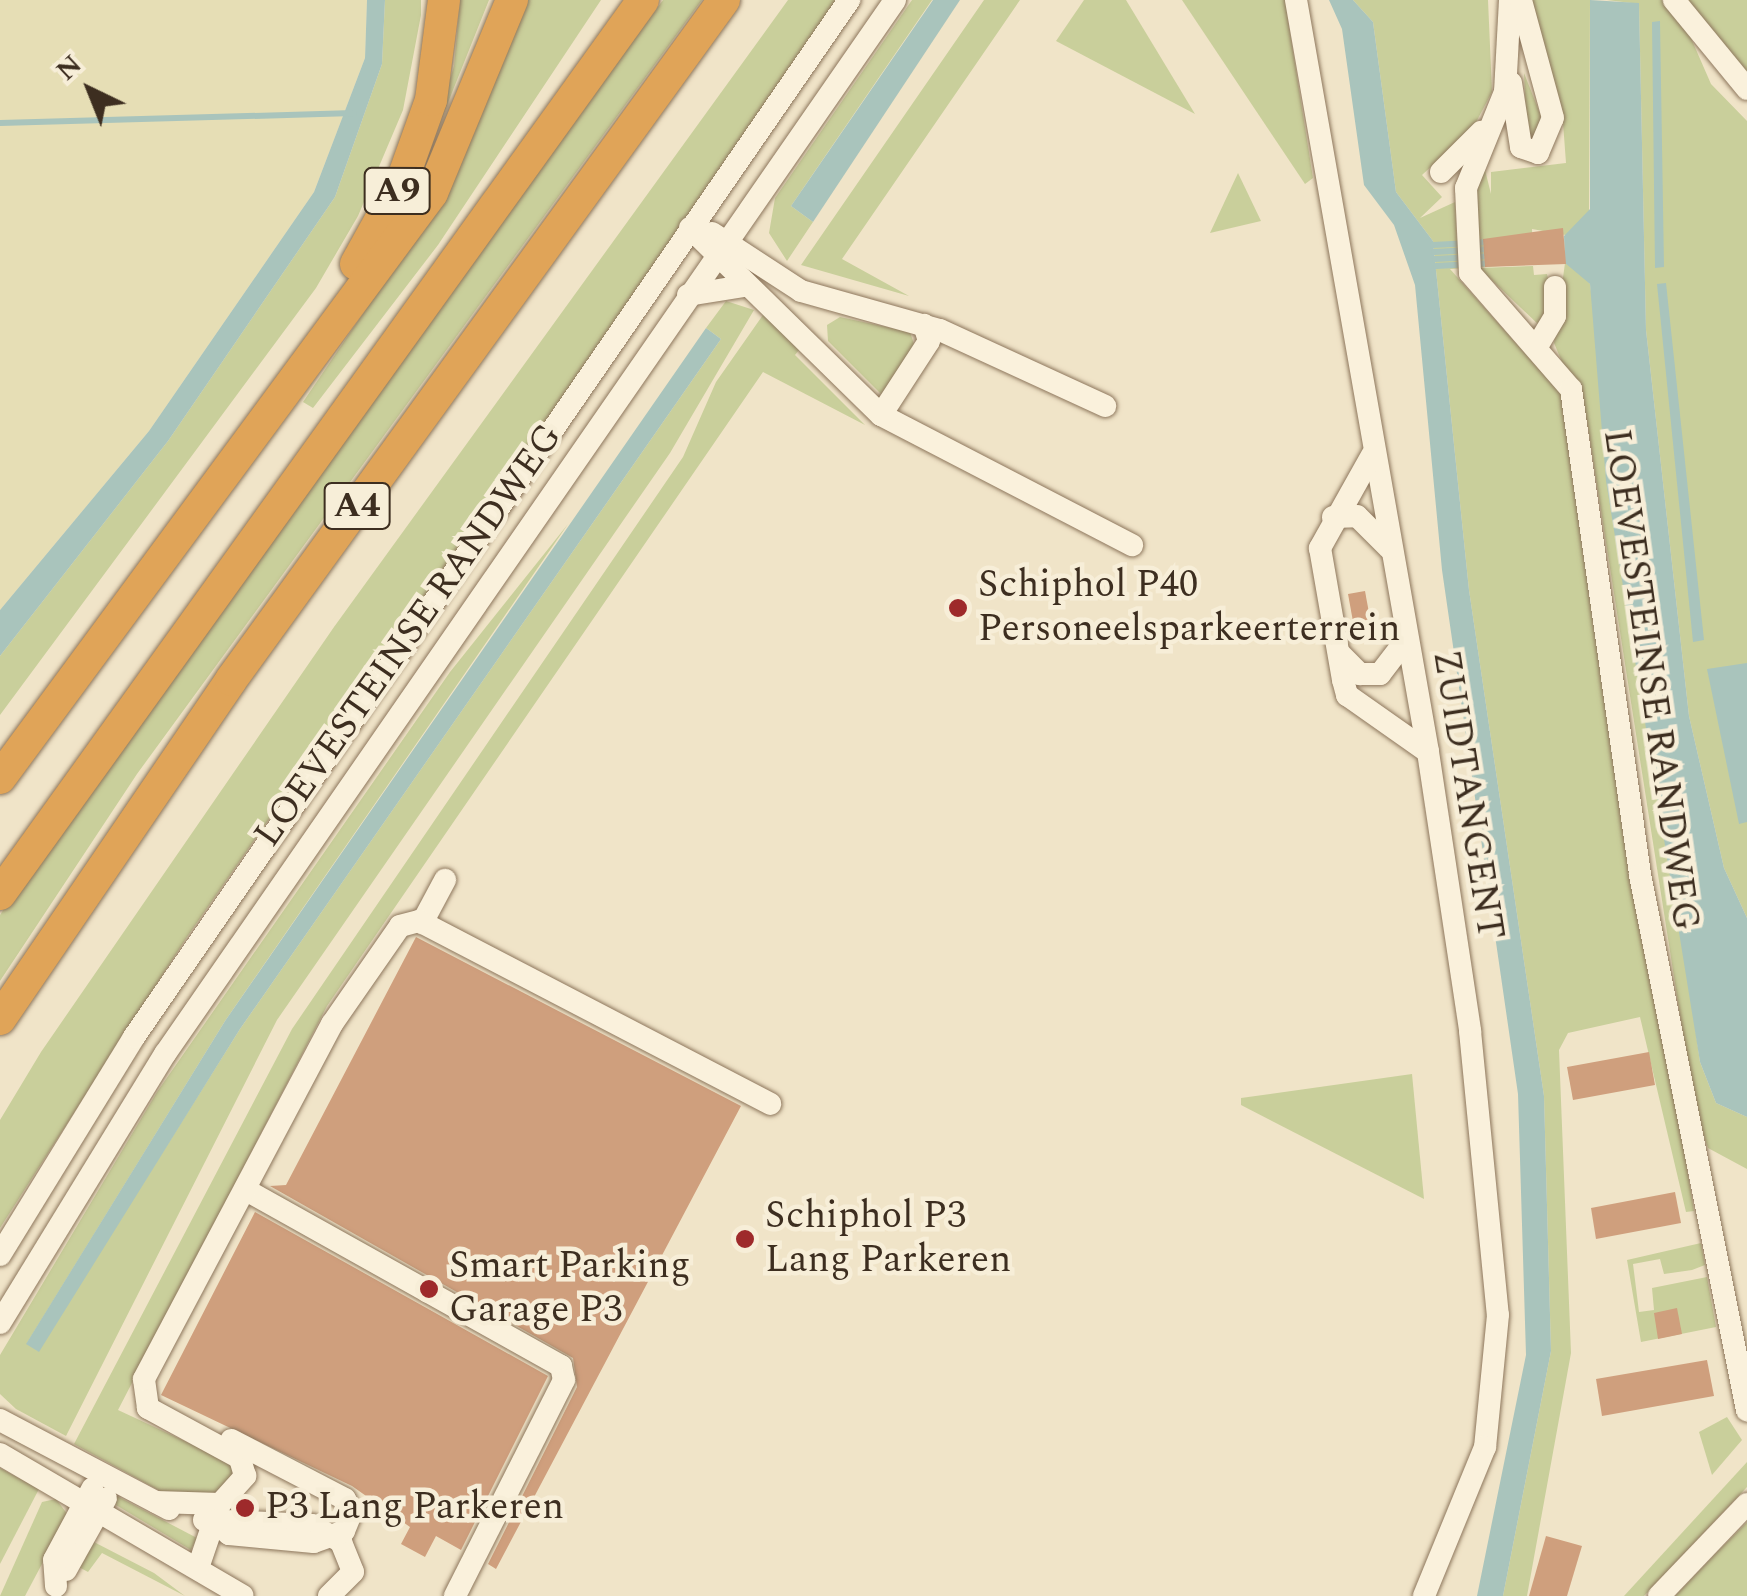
<!DOCTYPE html>
<style>
body{margin:0}
#map{position:relative;width:1747px;height:1596px;overflow:hidden;background:#f0e4c8;font-family:Spectral,serif}
div>[style]{position:absolute}
.farmland>*{inset:0;background:#e6deb5}
.green>*{inset:0;background:#c9cf9b}
.water>*{inset:0;background:#a9c4bc}
.stream>*{height:6px;margin:-3px;padding:0 3px;transform-origin:3px;border-radius:3px;background:#a9c4bc}
.building>*{inset:0;background:#cf9f7d}
.roads{filter:drop-shadow(0 0 2px #8d765c) drop-shadow(0 0 2px #8d765c)}
.minor>*{height:22px;margin:-11px;padding:0 11px;transform-origin:11px;border-radius:11px;background:#faf1dc}
.highway>*{height:32px;margin:-16px;padding:0 16px;transform-origin:16px;border-radius:16px;background:#e0a458}
.dots>*{width:28px;height:28px;translate:-50% -50%;box-sizing:border-box;border:5px solid #f7eed8;border-radius:50%}
span{translate:-50% -50%;white-space:nowrap;text-align:center;line-height:1.15;-webkit-text-stroke:9px #f7eed8;paint-order:stroke}
.shield-label span{padding:2px 8px;background:#f7eed8;border:2px solid;border-radius:8px;-webkit-text-stroke-width:0}
.shield-label{font-size:35px;color:#3d2e20;font-weight:700}
.poi-label{font-size:38px;color:#3d2e20}
.left{translate:0 -50%;text-align:left}
.street-label{font-size:38px;color:#3d2e20}
.north{position:absolute;left:40px;top:40px;width:100px;height:100px;-webkit-text-stroke:8px #f7eed8;paint-order:stroke;rotate:317deg;font-size:28px;font-weight:700;line-height:40px;text-align:center;color:#3d2e20}
.north::after{content:'';display:block;margin:auto;width:35px;height:45px;background:#3d2e20;clip-path:polygon(50% 0,100% 100%,50% 72%,0 100%)}
</style>
<div id="map">
<div class="farmland">
<i style="clip-path:polygon(0 0,367px 0,365px 58px,314px 192px,149px 431px,0 610px)"></i>
</div>
<div class="green">
<i style="clip-path:polygon(385px 0,421px 0,421px 15px,403px 110px,358px 216px,316px 288px,0 715px,0 656px,168px 441px,335px 197px,382px 64px)"></i>
<i style="clip-path:polygon(460px 0,489px 0,429px 150px,454px 66px)"></i>
<i style="clip-path:polygon(522px 0,601px 0,438px 245px,313px 408px,303px 402px,419px 231px)"></i>
<i style="clip-path:polygon(663px 0,702px 0,137px 774px,0 981px,0 915px,54px 833px)"></i>
<i style="clip-path:polygon(788px 0,839px 0,187px 937px,0 1228px,0 1120px,41px 1052px,334px 627px)"></i>
<i style="clip-path:polygon(912px 0,932px 0,791px 206px,813px 222px,787px 261px,769px 233px,775px 198px)"></i>
<i style="clip-path:polygon(984px 0,1020px 0,842px 259px,909px 296px,801px 265px)"></i>
<i style="clip-path:polygon(1084px 0,1126px 0,1195px 114px,1056px 41px)"></i>
<i style="clip-path:polygon(1182px 0,1285px 0,1313px 178px,1305px 184px)"></i>
<i style="clip-path:polygon(1353px 0,1488px 0,1492px 92px,1473px 128px,1422px 175px,1442px 197px,1420px 218px,1455px 202px,1457px 241px,1484px 166px,1491px 194px,1491px 172px,1566px 163px,1562px 109px,1529px 0,1590px 0,1589px 214px,1571px 236px,1532px 229px,1533px 264px,1450px 269px,1562px 395px,1694px 1211px,1686px 1212px,1640px 1017px,1568px 1033px,1559px 1050px,1571px 1353px,1527px 1596px,1503px 1596px,1551px 1351px,1544px 1096px,1469px 590px,1433px 241px,1396px 192px,1373px 22px)"></i>
<i style="clip-path:polygon(1607px 0,1662px 0,1687px 29px,1711px 84px,1747px 121px,1747px 918px,1724px 868px,1689px 716px,1646px 330px,1639px 4px)"></i>
<i style="clip-path:polygon(1684px 0,1747px 0,1747px 74px)"></i>
<i style="clip-path:polygon(1524px 73px,1541px 116px,1536px 140px,1527px 140px)"></i>
<i style="clip-path:polygon(1238px 173px,1261px 221px,1210px 233px)"></i>
<i style="clip-path:polygon(1573px 262px,1590px 284px,1700px 1062px,1716px 1103px,1747px 1117px,1747px 1169px,1708px 1148px,1695px 1111px,1587px 421px,1554px 343px,1565px 263px)"></i>
<i style="clip-path:polygon(1533px 266px,1534px 275px,1547px 274px,1552px 297px,1540px 326px,1479px 268px)"></i>
<i style="clip-path:polygon(726px 301px,754px 310px,670px 453px,277px 1020px,66px 1436px,16px 1409px,0 1394px,0 1355px,157px 1092px,450px 672px,568px 524px,225px 1021px,27px 1343px,38px 1351px,240px 1029px,721px 339px,706px 328px)"></i>
<i style="clip-path:polygon(765px 312px,803px 345px,795px 355px,865px 425px,763px 372px,327px 1006px,118px 1410px,236px 1465px,224px 1496px,171px 1497px,74px 1444px,292px 1029px,683px 457px,716px 382px)"></i>
<i style="clip-path:polygon(840px 317px,910px 332px,914px 344px,882px 395px,828px 341px,827px 325px)"></i>
<i style="clip-path:polygon(1412px 1074px,1424px 1199px,1241px 1105px,1241px 1098px)"></i>
<i style="clip-path:polygon(1701px 1243px,1705px 1265px,1692px 1270px,1664px 1274px,1660px 1259px,1633px 1264px,1639px 1312px,1654px 1310px,1652px 1288px,1707px 1277px,1716px 1327px,1641px 1342px,1627px 1260px)"></i>
<i style="clip-path:polygon(1727px 1417px,1742px 1440px,1712px 1475px,1699px 1432px)"></i>
<i style="clip-path:polygon(1747px 1462px,1747px 1487px,1644px 1596px,1624px 1596px)"></i>
<i style="clip-path:polygon(0 1468px,39px 1489px,0 1564px)"></i>
<i style="clip-path:polygon(115px 1495px,197px 1538px,191px 1550px,111px 1502px)"></i>
<i style="clip-path:polygon(42px 1502px,56px 1499px,68px 1515px,25px 1596px,0 1596px)"></i>
<i style="clip-path:polygon(1747px 1522px,1747px 1596px,1675px 1596px,1717px 1552px)"></i>
<i style="clip-path:polygon(92px 1541px,154px 1573px,185px 1596px,102px 1553px,88px 1572px,77px 1566px)"></i>
</div>
<div class="water">
<i style="clip-path:polygon(367px 0,385px 0,382px 64px,335px 197px,168px 441px,0 656px,0 610px,149px 431px,314px 192px,365px 58px)"></i>
<i style="clip-path:polygon(933px 0,960px 0,813px 222px,791px 206px)"></i>
<i style="clip-path:polygon(1329px 0,1353px 0,1373px 22px,1396px 192px,1433px 241px,1469px 590px,1544px 1096px,1551px 1351px,1503px 1596px,1477px 1596px,1526px 1355px,1518px 1094px,1442px 570px,1415px 285px,1394px 225px,1364px 185px,1342px 29px)"></i>
<i style="clip-path:polygon(1590px 0,1639px 3px,1646px 330px,1689px 716px,1724px 868px,1747px 918px,1747px 1117px,1716px 1103px,1700px 1062px,1606px 481px,1590px 284px,1565px 263px,1564px 236px,1590px 209px)"></i>
<i style="clip-path:polygon(1660px 21px,1664px 267px,1655px 268px,1652px 22px)"></i>
<i style="clip-path:polygon(1666px 283px,1704px 640px,1693px 642px,1657px 284px)"></i>
<i style="clip-path:polygon(706px 328px,721px 339px,240px 1029px,39px 1352px,26px 1344px,225px 1021px)"></i>
<i style="clip-path:polygon(1747px 663px,1747px 822px,1739px 824px,1707px 669px)"></i>
</div>
<div class="stream">
<i style="left:0;top:123px;width:354px;rotate:-1.6deg"></i>
<i style="left:1433px;top:245px;width:58px;rotate:-3deg"></i>
<i style="left:1434px;top:252px;width:57px;rotate:-3deg"></i>
<i style="left:1435px;top:259px;width:57px;rotate:-3deg"></i>
<i style="left:1436px;top:266px;width:56px;rotate:-3.1deg"></i>
</div>
<div class="building">
<i style="clip-path:polygon(1563px 228px,1566px 264px,1485px 267px,1483px 239px)"></i>
<i style="clip-path:polygon(1365px 591px,1373px 635px,1356px 638px,1348px 594px)"></i>
<i style="clip-path:polygon(416px 937px,741px 1106px,496px 1569px,488px 1564px,577px 1387px,573px 1358px,270px 1186px,286px 1185px)"></i>
<i style="clip-path:polygon(1649px 1052px,1655px 1085px,1573px 1100px,1567px 1067px)"></i>
<i style="clip-path:polygon(1675px 1192px,1681px 1223px,1596px 1239px,1591px 1208px)"></i>
<i style="clip-path:polygon(255px 1212px,548px 1376px,461px 1550px,436px 1536px,425px 1557px,401px 1544px,410px 1527px,352px 1486px,161px 1395px)"></i>
<i style="clip-path:polygon(1677px 1308px,1682px 1334px,1658px 1339px,1654px 1313px)"></i>
<i style="clip-path:polygon(1707px 1360px,1714px 1396px,1602px 1416px,1596px 1379px)"></i>
<i style="clip-path:polygon(1546px 1536px,1582px 1546px,1567px 1596px,1529px 1596px)"></i>
</div>
<div class="roads">
<div class="minor">
<i style="left:1296px;top:0;width:763px;rotate:80.04deg"></i>
<i style="left:1428px;top:752px;width:282px;rotate:81.4deg"></i>
<i style="left:1470px;top:1031px;width:285px;rotate:84.4deg"></i>
<i style="left:1498px;top:1315px;width:133px;rotate:95.6deg"></i>
<i style="left:1485px;top:1447px;width:161px;rotate:112.3deg"></i>
<i style="left:1510px;top:0;width:92px;rotate:93.1deg"></i>
<i style="left:1505px;top:92px;width:104px;rotate:112.1deg"></i>
<i style="left:1466px;top:188px;width:85px;rotate:87.3deg"></i>
<i style="left:1470px;top:273px;width:154px;rotate:49deg"></i>
<i style="left:1571px;top:389px;width:491px;rotate:81.9deg"></i>
<i style="left:1640px;top:875px;width:546px;rotate:78.69deg"></i>
<i style="left:1674px;top:0;width:115px;rotate:50.6deg"></i>
<i style="left:1511px;top:83px;width:65px;rotate:81.1deg"></i>
<i style="left:1521px;top:147px;width:18px;rotate:19deg"></i>
<i style="left:1538px;top:153px;width:38px;rotate:-67deg"></i>
<i style="left:1553px;top:118px;width:122px;rotate:-105.2deg"></i>
<i style="left:1441px;top:172px;width:57px;rotate:-45deg"></i>
<i style="left:690px;top:228px;width:267px;rotate:44.4deg"></i>
<i style="left:881px;top:415px;width:283px;rotate:27.4deg"></i>
<i style="left:712px;top:233px;width:106px;rotate:33.1deg"></i>
<i style="left:801px;top:291px;width:144px;rotate:15.7deg"></i>
<i style="left:940px;top:330px;width:182px;rotate:24.7deg"></i>
<i style="left:688px;top:295px;width:57px;rotate:-9.1deg"></i>
<i style="left:1539px;top:343px;width:31px;rotate:-59deg"></i>
<i style="left:1555px;top:316px;width:29px;rotate:-90deg"></i>
<i style="left:881px;top:415px;width:88px;rotate:-57deg"></i>
<i style="left:929px;top:341px;width:17px;rotate:-107deg"></i>
<i style="left:1372px;top:455px;width:107px;rotate:119.2deg"></i>
<i style="left:1320px;top:548px;width:134px;rotate:80.1deg"></i>
<i style="left:1343px;top:680px;width:16px;rotate:75deg"></i>
<i style="left:1347px;top:695px;width:99px;rotate:35.1deg"></i>
<i style="left:1333px;top:517px;width:24px;rotate:-2deg"></i>
<i style="left:1357px;top:516px;width:45px;rotate:45deg"></i>
<i style="left:1339px;top:653px;width:30px;rotate:45deg"></i>
<i style="left:1360px;top:674px;width:20px"></i>
<i style="left:1380px;top:674px;width:43px;rotate:-52.6deg"></i>
<i style="left:422px;top:923px;width:49px;rotate:-61.9deg"></i>
<i style="left:246px;top:1190px;width:361px;rotate:29.2deg"></i>
<i style="left:561px;top:1366px;width:14px;rotate:78deg"></i>
<i style="left:564px;top:1380px;width:242px;rotate:116.8deg"></i>
<i style="left:0;top:1255px;width:256px;rotate:-58.4deg"></i>
<i style="left:134px;top:1037px;width:1260px;rotate:-55.41deg"></i>
<i style="left:0;top:1323px;width:316px;rotate:-58.5deg"></i>
<i style="left:165px;top:1054px;width:1282px;rotate:-55.29deg"></i>
<i style="left:0;top:1420px;width:191px;rotate:27.8deg"></i>
<i style="left:0;top:1454px;width:281px;rotate:30.3deg"></i>
<i style="left:156px;top:1502px;width:64px;rotate:1.8deg"></i>
<i style="left:220px;top:1504px;width:38px;rotate:-48deg"></i>
<i style="left:245px;top:1476px;width:19px;rotate:-106deg"></i>
<i style="left:240px;top:1458px;width:105px;rotate:-151.5deg"></i>
<i style="left:148px;top:1408px;width:29px;rotate:-98deg"></i>
<i style="left:144px;top:1379px;width:402px;rotate:-62.1deg"></i>
<i style="left:332px;top:1024px;width:119px;rotate:-55.2deg"></i>
<i style="left:400px;top:926px;width:20px;rotate:-15deg"></i>
<i style="left:419px;top:921px;width:396px;rotate:27.5deg"></i>
<i style="left:204px;top:1520px;width:108px;rotate:2.7deg"></i>
<i style="left:312px;top:1525px;width:34px;rotate:30deg"></i>
<i style="left:341px;top:1542px;width:32px;rotate:68deg"></i>
<i style="left:353px;top:1572px;width:34px;rotate:135deg"></i>
<i style="left:214px;top:1521px;width:20px;rotate:41deg"></i>
<i style="left:229px;top:1534px;width:85px;rotate:5.4deg"></i>
<i style="left:314px;top:1542px;width:32px;rotate:-20deg"></i>
<i style="left:344px;top:1531px;width:18px;rotate:-68deg"></i>
<i style="left:351px;top:1514px;width:16px;rotate:-112deg"></i>
<i style="left:345px;top:1499px;width:128px;rotate:-152.6deg"></i>
<i style="left:198px;top:1568px;width:50px;rotate:-71.2deg"></i>
<i style="left:66px;top:1570px;width:82px;rotate:-60.9deg"></i>
<i style="left:56px;top:1586px;width:26px;rotate:-94deg"></i>
<i style="left:54px;top:1560px;width:81px;rotate:-61.8deg"></i>
<i style="left:1659px;top:1596px;width:127px;rotate:-46.3deg"></i>
</div>
<div class="highway">
<i style="left:356px;top:264px;width:95px;rotate:-61deg"></i>
<i style="left:402px;top:181px;width:86px;rotate:-70.3deg"></i>
<i style="left:431px;top:100px;width:101px;rotate:-82.6deg"></i>
<i style="left:0;top:778px;width:727px;rotate:-53.56deg"></i>
<i style="left:432px;top:193px;width:209px;rotate:-67.5deg"></i>
<i style="left:0;top:894px;width:1101px;rotate:-54.27deg"></i>
<i style="left:0;top:1019px;width:410px;rotate:-55.7deg"></i>
<i style="left:231px;top:680px;width:840px;rotate:-54.06deg"></i>
</div>
</div>
<div class="dots">
<i style="left:958px;top:608px;background:#9e2a2b"></i>
<i style="left:745px;top:1239px;background:#9e2a2b"></i>
<i style="left:429px;top:1289px;background:#9e2a2b"></i>
<i style="left:245px;top:1508px;background:#9e2a2b"></i>
</div>
<div class="shield-label">
<span style="left:397px;top:191px">A9</span>
<span style="left:357px;top:506px">A4</span>
</div>
<div class="poi-label">
<span class="left" style="left:978px;top:608px">Schiphol P40<br>Personeelsparkeerterrein</span>
<span class="left" style="left:765px;top:1239px">Schiphol P3<br>Lang Parkeren</span>
<span class="left" style="left:449px;top:1289px">Smart Parking<br>Garage P3</span>
<span class="left" style="left:265px;top:1508px">P3 Lang Parkeren</span>
</div>
<div class="street-label">
<span style="left:409px;top:636px;rotate:-55deg">LOEVESTEINSE RANDWEG</span>
<span style="left:1650px;top:680px;rotate:82deg">LOEVESTEINSE RANDWEG</span>
<span style="left:1467px;top:795px;rotate:81deg">ZUIDTANGENT</span>
</div>
<div class="north">N</div>
</div>
